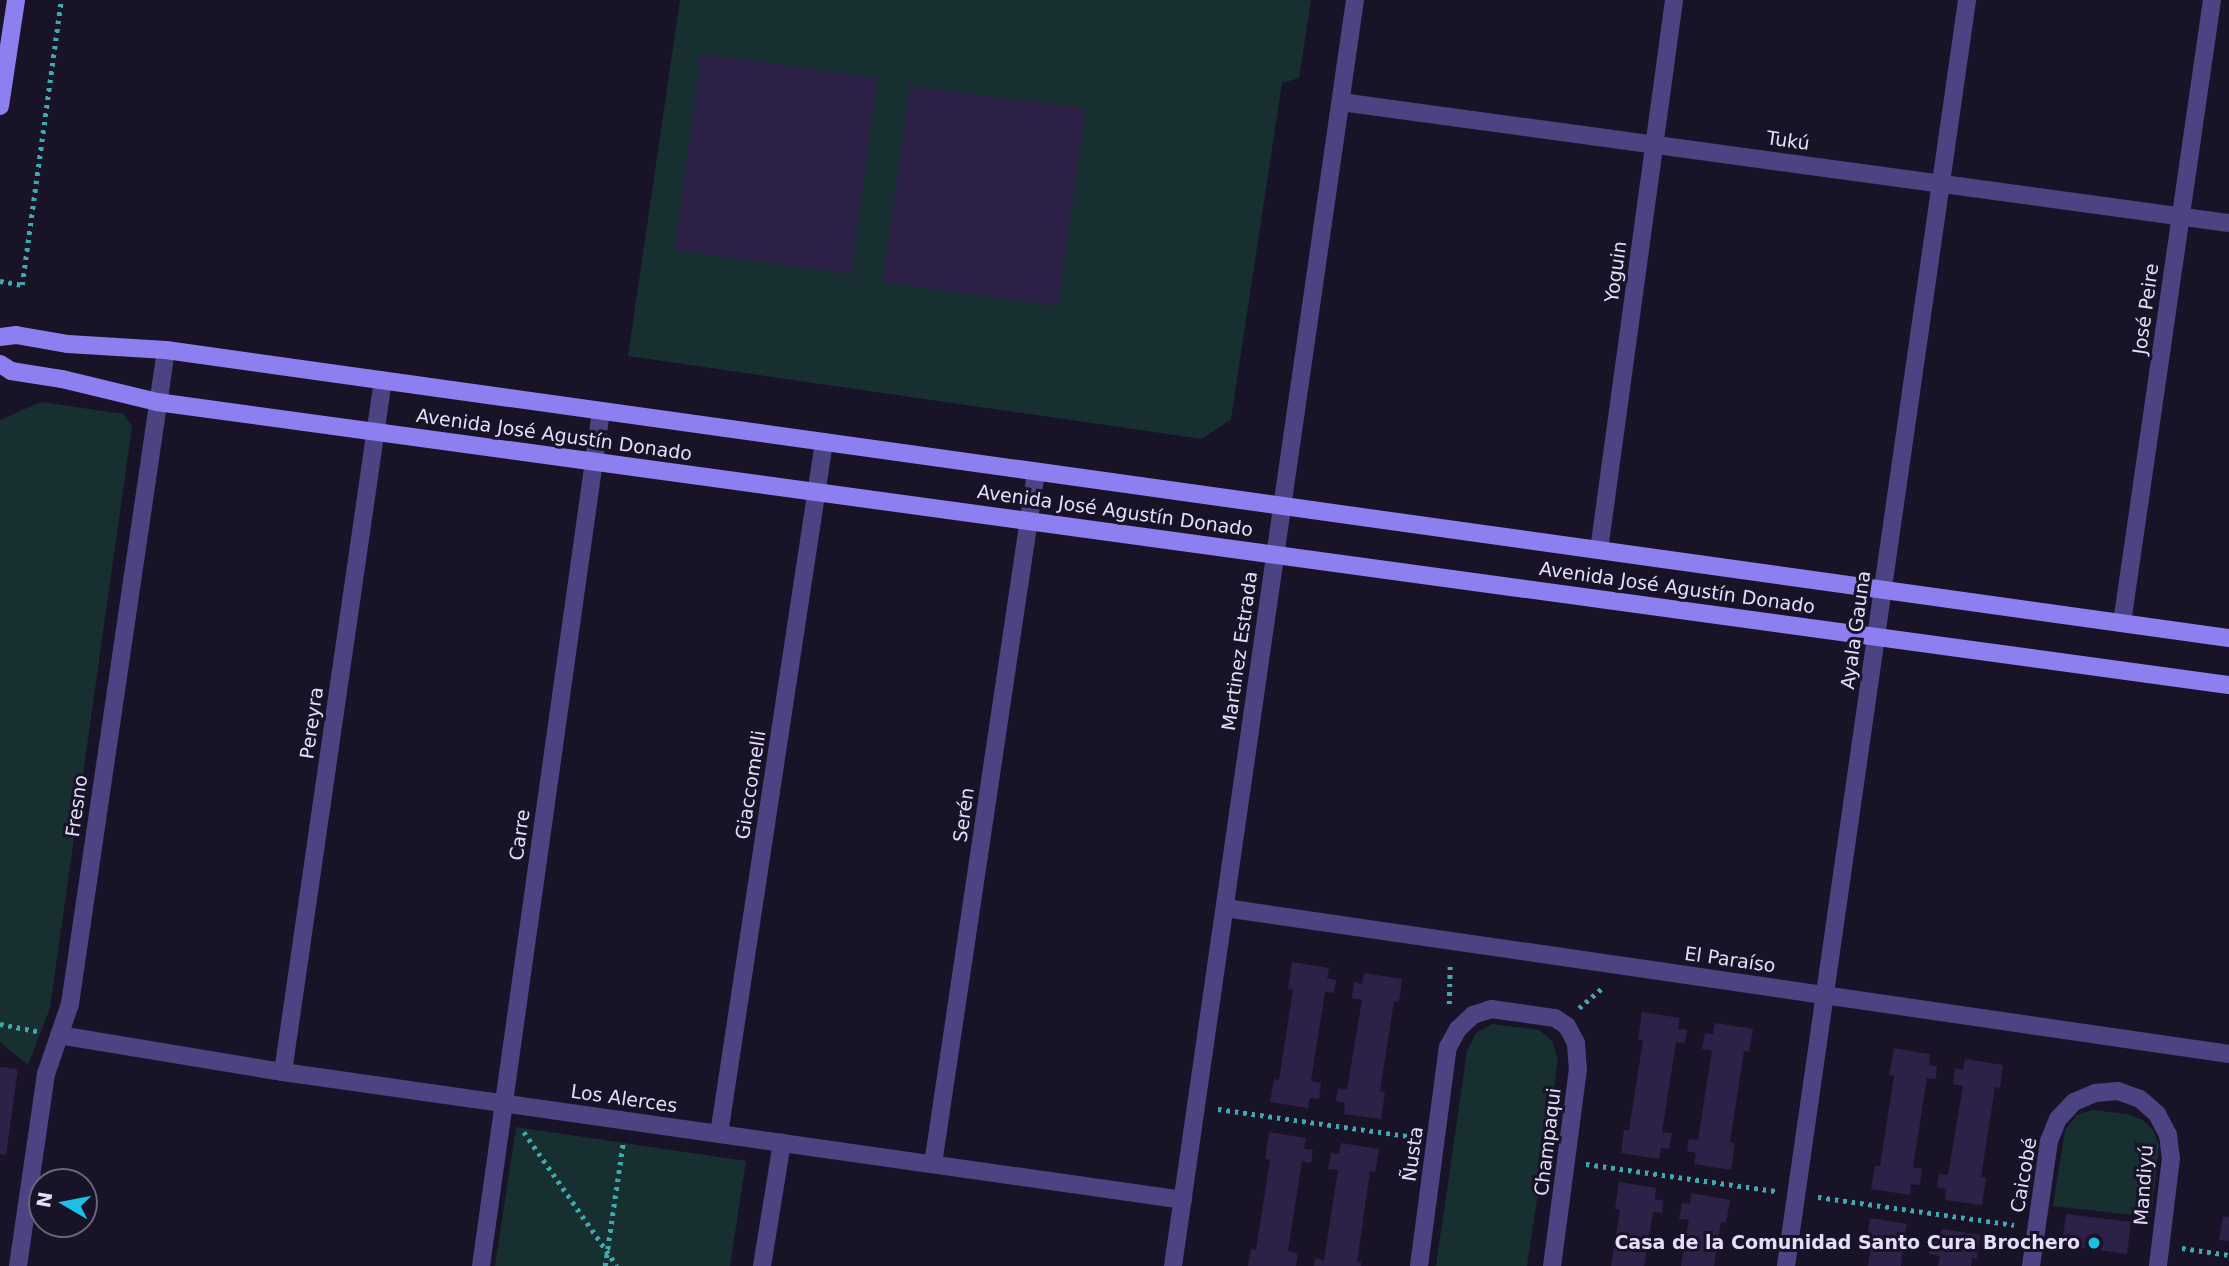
<!DOCTYPE html>
<meta charset="utf-8">
<style>
body{margin:0}
#map{position:relative;width:2229px;height:1266px;overflow:hidden;background:#191328;font-family:"DejaVu Sans",sans-serif}
div>[style]{position:absolute}
.green>*{inset:0;background:#172f31}
.building>*{inset:0;background:#2d2147}
.path>*{height:4.5px;margin-top:-2.25px;transform-origin:0;background:repeating-linear-gradient(90deg,#3eaaaf 0 3.5px,transparent 0 8.5px)}
.street>*{height:18px;margin:-9px;padding:0 9px;transform-origin:9px;border-radius:9px;background:#4c4482}
.secondary>*{height:18px;margin:-9px;padding:0 9px;transform-origin:9px;border-radius:9px;background:#8e7ff1}
.dots>*{width:19px;height:19px;translate:-50% -50%;box-sizing:border-box;border:4px solid #191328;border-radius:50%}
span{translate:-50% -50%;white-space:nowrap;text-align:center;line-height:1.15;-webkit-text-stroke:6px #191328;paint-order:stroke}
.street-label{font-size:19px;color:#e4defb}
.poi-label{font-size:19px;color:#e4defb;font-weight:700}
.right{translate:-100% -50%;text-align:right}
.north{position:absolute;left:28px;top:1168px;width:70px;height:70px;box-sizing:border-box;background:#191328;border:2px solid #6a647c;border-radius:50%;rotate:280deg;font-size:19px;font-weight:700;line-height:28px;text-align:center;color:#e4defb}
.north::after{content:'';display:block;margin:auto;width:24px;height:32px;background:#1fbee6;clip-path:polygon(50% 0,100% 100%,50% 72%,0 100%)}
</style>
<div id="map">
<div class="green">
<i style="clip-path:polygon(680px 0,1311px 0,1299px 78px,1282px 83px,1231px 419px,1202px 439px,628px 356px)"></i>
<i style="clip-path:polygon(41px 402px,124px 414px,132px 427px,50px 1008px,28px 1065px,0 1042px,0 420px)"></i>
<i style="clip-path:polygon(1492px 1024px,1539px 1030px,1552px 1041px,1558px 1059px,1527px 1266px,1436px 1266px,1467px 1051px,1476px 1033px)"></i>
<i style="clip-path:polygon(2092px 1110px,2128px 1114px,2144px 1121px,2154px 1131px,2159px 1146px,2151px 1217px,2053px 1206px,2065px 1130px,2077px 1115px)"></i>
<i style="clip-path:polygon(516px 1127px,746px 1161px,730px 1266px,495px 1266px)"></i>
</div>
<div class="building">
<i style="clip-path:polygon(701px 54px,877px 78px,851px 274px,675px 250px)"></i>
<i style="clip-path:polygon(910px 86px,1085px 109px,1058px 306px,883px 282px)"></i>
<i style="clip-path:polygon(1292px 962px,1329px 968px,1327px 978px,1336px 980px,1334px 993px,1325px 992px,1311px 1081px,1321px 1083px,1319px 1099px,1310px 1098px,1308px 1108px,1270px 1102px,1274px 1079px,1279px 1080px,1293px 990px,1288px 989px)"></i>
<i style="clip-path:polygon(1364px 973px,1402px 979px,1399px 1002px,1394px 1001px,1380px 1091px,1385px 1092px,1381px 1119px,1344px 1114px,1345px 1103px,1336px 1101px,1338px 1088px,1347px 1090px,1362px 1000px,1352px 998px,1354px 982px,1362px 984px)"></i>
<i style="clip-path:polygon(1642px 1012px,1680px 1018px,1678px 1029px,1687px 1030px,1685px 1043px,1676px 1042px,1662px 1132px,1672px 1133px,1669px 1149px,1661px 1148px,1659px 1159px,1621px 1153px,1624px 1130px,1629px 1130px,1643px 1040px,1638px 1040px)"></i>
<i style="clip-path:polygon(1715px 1023px,1753px 1029px,1749px 1052px,1744px 1051px,1730px 1142px,1735px 1143px,1731px 1170px,1694px 1164px,1696px 1153px,1687px 1151px,1689px 1139px,1698px 1140px,1712px 1050px,1702px 1049px,1705px 1033px,1713px 1034px)"></i>
<i style="clip-path:polygon(1894px 1048px,1930px 1054px,1929px 1065px,1937px 1066px,1936px 1079px,1927px 1078px,1913px 1167px,1922px 1169px,1920px 1185px,1911px 1184px,1910px 1195px,1871px 1189px,1875px 1166px,1880px 1166px,1894px 1076px,1889px 1075px)"></i>
<i style="clip-path:polygon(1965px 1059px,2003px 1065px,2000px 1088px,1995px 1087px,1981px 1177px,1986px 1178px,1982px 1205px,1945px 1200px,1946px 1189px,1937px 1187px,1939px 1174px,1948px 1175px,1963px 1086px,1953px 1084px,1955px 1068px,1963px 1070px)"></i>
<i style="clip-path:polygon(0 1067px,18px 1069px,6px 1155px,0 1154px)"></i>
<i style="clip-path:polygon(1269px 1132px,1306px 1138px,1304px 1149px,1313px 1150px,1311px 1163px,1302px 1161px,1288px 1251px,1298px 1253px,1296px 1266px,1248px 1266px,1251px 1249px,1256px 1250px,1270px 1160px,1265px 1159px)"></i>
<i style="clip-path:polygon(1341px 1143px,1379px 1149px,1375px 1172px,1370px 1171px,1357px 1262px,1361px 1262px,1361px 1266px,1314px 1266px,1315px 1258px,1324px 1260px,1338px 1170px,1328px 1169px,1331px 1153px,1339px 1154px)"></i>
<i style="clip-path:polygon(1619px 1182px,1656px 1188px,1655px 1199px,1663px 1201px,1662px 1213px,1653px 1212px,1644px 1266px,1611px 1266px,1620px 1210px,1615px 1209px)"></i>
<i style="clip-path:polygon(1691px 1193px,1730px 1200px,1726px 1223px,1721px 1222px,1714px 1266px,1681px 1266px,1689px 1220px,1679px 1219px,1682px 1203px,1690px 1204px)"></i>
<i style="clip-path:polygon(2066px 1214px,2131px 1222px,2127px 1254px,2062px 1245px)"></i>
<i style="clip-path:polygon(2223px 1216px,2229px 1217px,2229px 1241px,2219px 1240px)"></i>
<i style="clip-path:polygon(1870px 1218px,1907px 1224px,1905px 1235px,1914px 1236px,1912px 1249px,1903px 1248px,1901px 1266px,1868px 1266px,1871px 1246px,1866px 1245px)"></i>
<i style="clip-path:polygon(1942px 1229px,1980px 1235px,1977px 1258px,1972px 1258px,1971px 1266px,1938px 1266px,1940px 1256px,1929px 1254px,1932px 1239px,1940px 1240px)"></i>
</div>
<div class="path">
<i style="left:0;top:281px;width:22px;rotate:10deg"></i>
<i style="left:22px;top:285px;width:288px;rotate:-82.2deg"></i>
<i style="left:1449px;top:1004px;width:40px;rotate:-88.6deg"></i>
<i style="left:1579px;top:1008px;width:33px;rotate:-41deg"></i>
<i style="left:0;top:1024px;width:38px;rotate:11deg"></i>
<i style="left:1218px;top:1109px;width:198px;rotate:8.1deg"></i>
<i style="left:524px;top:1132px;width:163px;rotate:55.2deg"></i>
<i style="left:1586px;top:1164px;width:191px;rotate:8.1deg"></i>
<i style="left:1818px;top:1197px;width:198px;rotate:8.1deg"></i>
<i style="left:2182px;top:1248px;width:48px;rotate:8.5deg"></i>
<i style="left:605px;top:1266px;width:125px;rotate:-81.7deg"></i>
</div>
<div class="street">
<i style="left:1341px;top:102px;width:896px;rotate:7.76deg"></i>
<i style="left:1599px;top:550px;width:555px;rotate:-82.23deg"></i>
<i style="left:2122px;top:623px;width:629px;rotate:-81.78deg"></i>
<i style="left:1225px;top:908px;width:1015px;rotate:8.27deg"></i>
<i style="left:59px;top:1035px;width:227px;rotate:9.4deg"></i>
<i style="left:283px;top:1072px;width:909px;rotate:8.09deg"></i>
<i style="left:283px;top:1072px;width:699px;rotate:-81.78deg"></i>
<i style="left:719px;top:1134px;width:700px;rotate:-81.37deg"></i>
<i style="left:933px;top:1164px;width:700px;rotate:-81.53deg"></i>
<i style="left:18px;top:1266px;width:194px;rotate:-81.7deg"></i>
<i style="left:46px;top:1074px;width:74px;rotate:-71.1deg"></i>
<i style="left:70px;top:1004px;width:661px;rotate:-81.65deg"></i>
<i style="left:481px;top:1266px;width:863px;rotate:-82.01deg"></i>
<i style="left:762px;top:1266px;width:125px;rotate:-80.8deg"></i>
<i style="left:1173px;top:1266px;width:1279px;rotate:-81.82deg"></i>
<i style="left:1419px;top:1266px;width:221px;rotate:-82.5deg"></i>
<i style="left:1448px;top:1047px;width:21px;rotate:-61deg"></i>
<i style="left:1458px;top:1029px;width:21px;rotate:-43deg"></i>
<i style="left:1473px;top:1015px;width:19px;rotate:-18deg"></i>
<i style="left:1491px;top:1009px;width:65px;rotate:8deg"></i>
<i style="left:1555px;top:1018px;width:14px;rotate:34deg"></i>
<i style="left:1567px;top:1026px;width:19px;rotate:62deg"></i>
<i style="left:1576px;top:1043px;width:26px;rotate:86deg"></i>
<i style="left:1578px;top:1069px;width:199px;rotate:97.5deg"></i>
<i style="left:1786px;top:1266px;width:1279px;rotate:-81.86deg"></i>
<i style="left:2031px;top:1266px;width:126px;rotate:-81.8deg"></i>
<i style="left:2049px;top:1141px;width:24px;rotate:-68deg"></i>
<i style="left:2058px;top:1119px;width:23px;rotate:-47deg"></i>
<i style="left:2074px;top:1102px;width:23px;rotate:-23deg"></i>
<i style="left:2095px;top:1093px;width:23px;rotate:-5deg"></i>
<i style="left:2118px;top:1091px;width:23px;rotate:20deg"></i>
<i style="left:2140px;top:1099px;width:23px;rotate:41deg"></i>
<i style="left:2157px;top:1114px;width:24px;rotate:62deg"></i>
<i style="left:2168px;top:1135px;width:23px;rotate:83deg"></i>
<i style="left:2171px;top:1158px;width:109px;rotate:96.9deg"></i>
</div>
<div class="secondary">
<i style="left:0;top:106px;width:107px;rotate:-81.4deg"></i>
<i style="left:0;top:337px;width:16px;rotate:-7deg"></i>
<i style="left:16px;top:335px;width:53px;rotate:9.8deg"></i>
<i style="left:68px;top:344px;width:98px;rotate:3.5deg"></i>
<i style="left:166px;top:350px;width:2083px;rotate:7.95deg"></i>
<i style="left:0;top:364px;width:13px;rotate:32deg"></i>
<i style="left:11px;top:371px;width:52px;rotate:8.9deg"></i>
<i style="left:62px;top:379px;width:98px;rotate:13.6deg"></i>
<i style="left:157px;top:402px;width:2091px;rotate:7.78deg"></i>
</div>
<div class="dots">
<i style="left:2094px;top:1243px;background:#1fbee6"></i>
</div>
<div class="street-label">
<span style="left:1788px;top:141px;rotate:8deg">Tukú</span>
<span style="left:1616px;top:272px;rotate:-82deg">Yoguin</span>
<span style="left:2146px;top:309px;rotate:-82deg">José Peire</span>
<span style="left:554px;top:435px;rotate:8deg">Avenida José Agustín Donado</span>
<span style="left:1115px;top:511px;rotate:8deg">Avenida José Agustín Donado</span>
<span style="left:1677px;top:588px;rotate:8deg">Avenida José Agustín Donado</span>
<span style="left:1856px;top:630px;rotate:-82deg">Ayala Gauna</span>
<span style="left:1240px;top:651px;rotate:-82deg">Martinez Estrada</span>
<span style="left:312px;top:723px;rotate:-82deg">Pereyra</span>
<span style="left:751px;top:785px;rotate:-81deg">Giaccomelli</span>
<span style="left:77px;top:806px;rotate:-82deg">Fresno</span>
<span style="left:964px;top:815px;rotate:-82deg">Serén</span>
<span style="left:520px;top:835px;rotate:-82deg">Carre</span>
<span style="left:1730px;top:960px;rotate:8deg">El Paraíso</span>
<span style="left:624px;top:1099px;rotate:8deg">Los Alerces</span>
<span style="left:1548px;top:1142px;rotate:-83deg">Champaqui</span>
<span style="left:1413px;top:1154px;rotate:-82deg">Ñusta</span>
<span style="left:2024px;top:1175px;rotate:-80deg">Caicobé</span>
<span style="left:2144px;top:1185px;rotate:-86deg">Mandiyú</span>
</div>
<div class="poi-label">
<span class="right" style="left:2080px;top:1243px">Casa de la Comunidad Santo Cura Brochero</span>
</div>
<div class="north">N</div>
</div>
